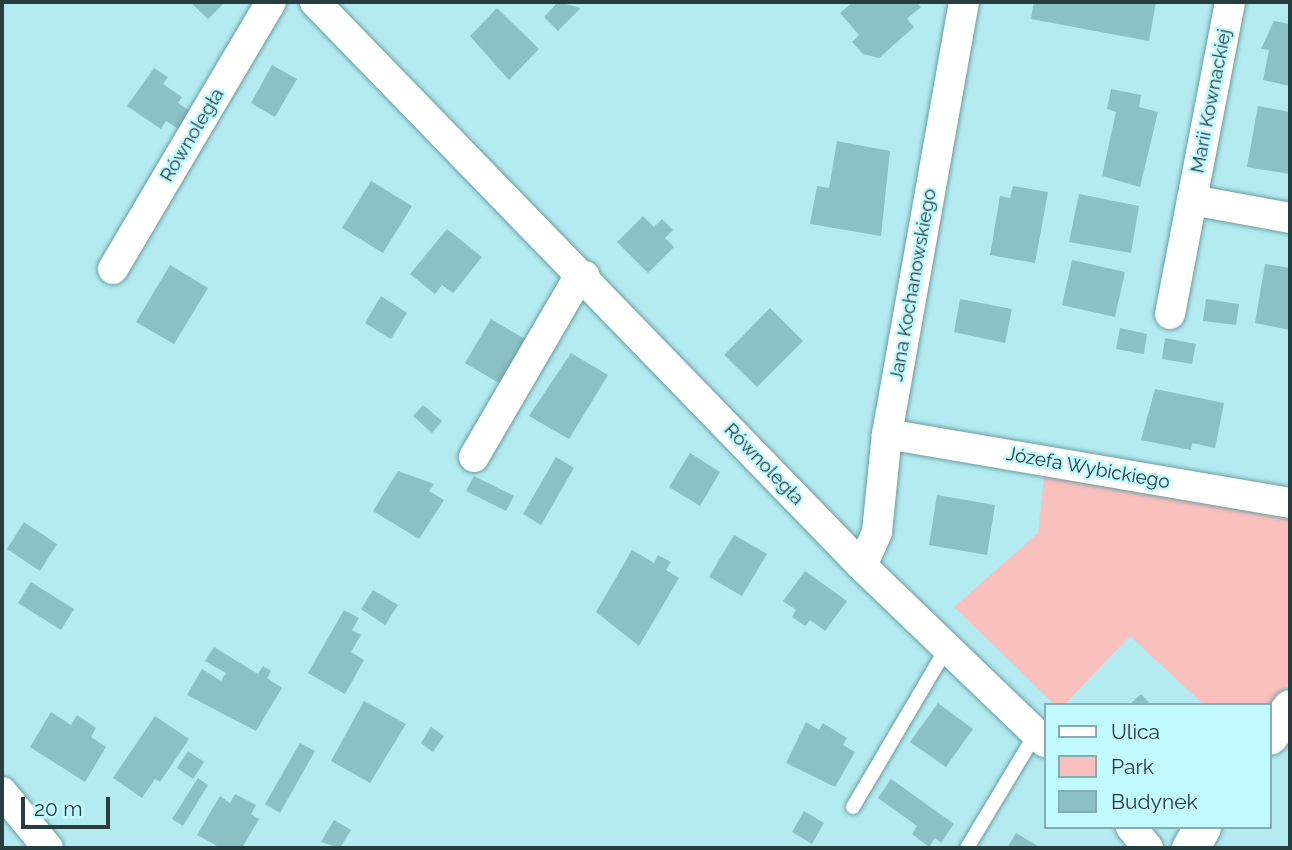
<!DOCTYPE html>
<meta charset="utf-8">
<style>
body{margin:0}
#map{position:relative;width:1292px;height:850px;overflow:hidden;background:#b4ebf0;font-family:Raleway,sans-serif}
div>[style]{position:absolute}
.green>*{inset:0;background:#fac0bd}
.building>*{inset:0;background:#8bc0c5}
.roads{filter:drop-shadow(0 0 2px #699ea2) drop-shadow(0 0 2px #699ea2)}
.service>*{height:14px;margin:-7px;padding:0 7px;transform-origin:7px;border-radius:7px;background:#fff}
.minor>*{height:30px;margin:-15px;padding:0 15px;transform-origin:15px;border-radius:15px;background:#fff}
.tertiary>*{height:37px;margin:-18.5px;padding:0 18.5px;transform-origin:18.5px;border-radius:18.5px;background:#fff}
span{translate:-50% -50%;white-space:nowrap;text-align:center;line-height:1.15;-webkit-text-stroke:5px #c1f9fe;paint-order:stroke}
.street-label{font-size:19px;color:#273d3f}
.frame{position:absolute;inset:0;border:4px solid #273d3f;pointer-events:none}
.legend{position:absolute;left:1044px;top:703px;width:228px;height:126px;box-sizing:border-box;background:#c1f9fe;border:2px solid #83aeb2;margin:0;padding:9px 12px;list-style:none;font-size:21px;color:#273d3f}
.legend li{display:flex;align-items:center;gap:14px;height:35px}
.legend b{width:35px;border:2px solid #83aeb2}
.scale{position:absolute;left:21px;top:797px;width:89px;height:32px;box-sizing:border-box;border:4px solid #273d3f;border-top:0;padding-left:9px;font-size:21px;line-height:24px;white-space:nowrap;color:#273d3f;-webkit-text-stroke:5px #c1f9fe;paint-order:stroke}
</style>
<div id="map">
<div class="green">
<i style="clip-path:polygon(1045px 468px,1290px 512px,1290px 681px,1269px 707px,1204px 705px,1130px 636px,1064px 705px,1055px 705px,954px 607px,1038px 533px)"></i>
</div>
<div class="building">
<i style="clip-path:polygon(190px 2px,225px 2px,208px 19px)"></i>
<i style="clip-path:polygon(558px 2px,581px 8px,558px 31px,544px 17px)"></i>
<i style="clip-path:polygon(853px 2px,916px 2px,921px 7px,907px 19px,914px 27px,879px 58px,863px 54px,852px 42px,859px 35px,840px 13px)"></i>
<i style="clip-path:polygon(1034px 2px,1156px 2px,1149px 41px,1031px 19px)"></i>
<i style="clip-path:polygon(497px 8px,539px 49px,509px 80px,470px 36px)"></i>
<i style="clip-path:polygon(1274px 21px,1290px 24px,1290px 86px,1263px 80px,1269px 50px,1261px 49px)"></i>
<i style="clip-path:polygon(272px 65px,297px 79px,275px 117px,251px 103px)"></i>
<i style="clip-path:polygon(154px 68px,168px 77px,163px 84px,182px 97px,178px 103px,190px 111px,178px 129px,166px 121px,161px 129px,127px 106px)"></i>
<i style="clip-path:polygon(1111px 89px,1141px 95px,1139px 107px,1158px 112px,1140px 187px,1102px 176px,1116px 112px,1107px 109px)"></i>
<i style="clip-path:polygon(1258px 106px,1290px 112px,1289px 174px,1247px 167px)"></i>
<i style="clip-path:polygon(837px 141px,890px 151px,881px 236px,810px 224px,817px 186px,829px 188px)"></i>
<i style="clip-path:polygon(371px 181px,412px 206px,383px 253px,342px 228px)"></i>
<i style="clip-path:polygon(1013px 186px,1048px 192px,1035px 263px,990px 255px,1000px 196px,1010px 198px)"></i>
<i style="clip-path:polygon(1079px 194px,1139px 206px,1131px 253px,1069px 242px)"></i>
<i style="clip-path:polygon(643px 216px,654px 227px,662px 219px,673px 230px,665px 238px,674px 247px,648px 273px,617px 242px)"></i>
<i style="clip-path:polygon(447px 229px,482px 257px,453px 293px,442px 285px,435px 294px,410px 274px)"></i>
<i style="clip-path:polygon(1072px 260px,1125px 272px,1115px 317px,1062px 305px)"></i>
<i style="clip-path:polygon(1265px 264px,1290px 268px,1290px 330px,1255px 323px)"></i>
<i style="clip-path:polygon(170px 265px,208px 288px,174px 344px,136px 322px)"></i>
<i style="clip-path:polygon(381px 296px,407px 313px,391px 339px,365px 323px)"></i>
<i style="clip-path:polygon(960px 299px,1012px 309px,1005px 343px,954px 332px)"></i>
<i style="clip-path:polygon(1206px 299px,1239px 304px,1236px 325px,1203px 321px)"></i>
<i style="clip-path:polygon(770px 308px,803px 341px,757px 387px,724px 355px)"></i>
<i style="clip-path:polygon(491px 319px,525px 339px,499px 383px,465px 363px)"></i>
<i style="clip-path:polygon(1120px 328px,1147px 334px,1144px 354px,1116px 349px)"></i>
<i style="clip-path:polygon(1165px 338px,1196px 344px,1192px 364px,1162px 359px)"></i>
<i style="clip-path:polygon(571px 353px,608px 375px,569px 439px,529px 416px)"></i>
<i style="clip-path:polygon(1155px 389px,1224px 403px,1215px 448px,1192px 443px,1191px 450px,1141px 440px)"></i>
<i style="clip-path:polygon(423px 405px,442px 421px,432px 433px,413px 416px)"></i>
<i style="clip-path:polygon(690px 453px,720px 472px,700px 506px,669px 487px)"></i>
<i style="clip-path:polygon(556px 457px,574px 468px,541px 525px,523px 514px)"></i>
<i style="clip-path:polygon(398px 471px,434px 484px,429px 491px,444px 500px,419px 539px,373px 511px)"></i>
<i style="clip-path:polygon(474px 476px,514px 496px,506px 511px,466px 491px)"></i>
<i style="clip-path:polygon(937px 495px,995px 505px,987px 555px,929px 545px)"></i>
<i style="clip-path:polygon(24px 522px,57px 544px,40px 571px,7px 549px)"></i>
<i style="clip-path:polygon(734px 535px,767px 554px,742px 596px,709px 577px)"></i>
<i style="clip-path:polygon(632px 550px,654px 563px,658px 555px,671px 562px,666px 570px,679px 578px,639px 646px,596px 612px)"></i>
<i style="clip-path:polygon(805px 571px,847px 601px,825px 631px,810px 620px,805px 626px,792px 617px,796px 610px,783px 601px)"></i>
<i style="clip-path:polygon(31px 582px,74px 609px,61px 630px,18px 603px)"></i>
<i style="clip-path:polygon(373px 590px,398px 605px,385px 625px,361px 609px)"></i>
<i style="clip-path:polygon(344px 610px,359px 618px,352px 630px,361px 635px,351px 652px,364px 660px,345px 694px,308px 673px)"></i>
<i style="clip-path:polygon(214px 647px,258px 674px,263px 666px,271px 671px,267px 678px,282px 688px,256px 731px,187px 695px,202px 669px,221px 681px,226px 673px,205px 661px)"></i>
<i style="clip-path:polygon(1141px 694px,1151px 705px,1129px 705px)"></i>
<i style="clip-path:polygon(364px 701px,406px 724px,370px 783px,331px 761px)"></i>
<i style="clip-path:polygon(938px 703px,973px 729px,946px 767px,910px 742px)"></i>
<i style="clip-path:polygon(51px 712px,71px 725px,77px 715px,96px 728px,91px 737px,106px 747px,85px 782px,30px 747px)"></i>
<i style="clip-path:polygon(155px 716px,189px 739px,160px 782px,155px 779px,142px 798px,113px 778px)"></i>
<i style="clip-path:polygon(806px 722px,819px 730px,823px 723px,847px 738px,843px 745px,855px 752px,835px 787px,786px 763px)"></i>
<i style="clip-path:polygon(431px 727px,444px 736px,433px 752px,421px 743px)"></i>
<i style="clip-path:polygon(300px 743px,315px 751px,280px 813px,265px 804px)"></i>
<i style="clip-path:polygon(188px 751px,204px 762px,193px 779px,177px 768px)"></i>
<i style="clip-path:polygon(198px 778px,208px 785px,183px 826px,172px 819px)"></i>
<i style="clip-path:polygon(891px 779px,954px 824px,941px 843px,935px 838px,929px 847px,912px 834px,917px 826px,878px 798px)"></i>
<i style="clip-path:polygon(235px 794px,256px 805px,251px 814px,259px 819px,242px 848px,221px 848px,197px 835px,220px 796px,230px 803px)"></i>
<i style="clip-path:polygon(804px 811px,824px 823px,812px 844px,792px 832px)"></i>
<i style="clip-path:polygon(334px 820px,351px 830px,340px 848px,321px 842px)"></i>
<i style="clip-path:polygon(1016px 833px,1041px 848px,1007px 848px)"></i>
</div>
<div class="roads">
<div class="service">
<i style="left:853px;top:807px;width:187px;rotate:-59.5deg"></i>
<i style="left:967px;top:848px;width:134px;rotate:-59deg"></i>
</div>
<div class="minor">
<i style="left:315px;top:2px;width:786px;rotate:45.88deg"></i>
<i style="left:862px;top:566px;width:254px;rotate:43.9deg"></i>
<i style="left:1192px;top:200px;width:100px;rotate:10.4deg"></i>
<i style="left:113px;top:269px;width:310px;rotate:-59.4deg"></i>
<i style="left:1170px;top:314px;width:318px;rotate:-79.1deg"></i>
<i style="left:887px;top:434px;width:409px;rotate:9.7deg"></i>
<i style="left:474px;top:457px;width:197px;rotate:-59.8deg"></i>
<i style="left:573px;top:287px;width:16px;rotate:-43deg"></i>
<i style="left:862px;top:566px;width:37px;rotate:-66deg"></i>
<i style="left:877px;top:532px;width:99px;rotate:-84.2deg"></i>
<i style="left:887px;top:434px;width:439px;rotate:-79.9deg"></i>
<i style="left:2px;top:792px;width:72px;rotate:50.6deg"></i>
<i style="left:1131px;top:827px;width:27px;rotate:51deg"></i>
</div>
<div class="tertiary">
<i style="left:1269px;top:736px;width:35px;rotate:-53deg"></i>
<i style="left:1190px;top:848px;width:24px;rotate:-60deg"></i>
</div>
</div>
<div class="street-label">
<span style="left:1211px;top:101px;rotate:-79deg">Marii Kownackiej</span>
<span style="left:192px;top:135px;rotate:-59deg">Równoległa</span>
<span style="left:913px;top:285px;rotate:-80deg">Jana Kochanowskiego</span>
<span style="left:764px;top:464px;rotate:46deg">Równoległa</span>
<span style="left:1088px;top:468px;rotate:10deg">Józefa Wybickiego</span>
</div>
<div class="frame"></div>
<ul class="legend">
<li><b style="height:9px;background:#fff"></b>Ulica</li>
<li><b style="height:19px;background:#fac0bd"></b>Park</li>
<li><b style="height:19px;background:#8bc0c5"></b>Budynek</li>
</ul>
<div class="scale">20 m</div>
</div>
